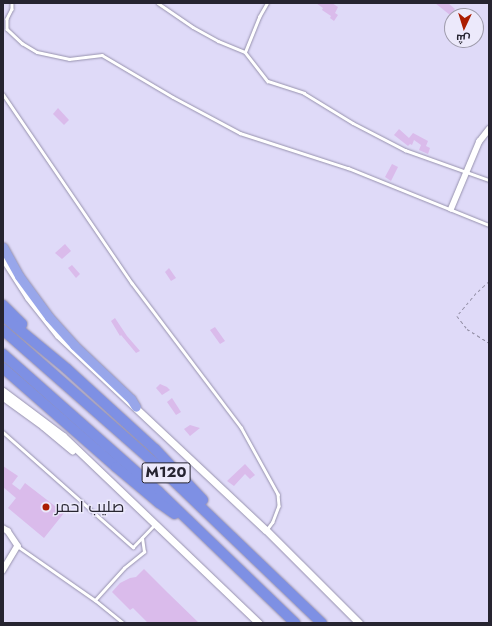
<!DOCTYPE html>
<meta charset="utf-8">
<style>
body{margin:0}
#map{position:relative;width:492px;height:626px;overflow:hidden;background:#dfdaf8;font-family:Jost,Cairo,sans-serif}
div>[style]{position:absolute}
.building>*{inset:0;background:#dabbeb}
.path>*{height:1px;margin-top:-0.5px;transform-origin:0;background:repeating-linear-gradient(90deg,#938fa6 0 3px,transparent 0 6px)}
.roads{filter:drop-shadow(0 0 1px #9792ae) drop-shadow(0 0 1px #9792ae)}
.service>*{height:2.5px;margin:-1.25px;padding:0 1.25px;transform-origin:1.25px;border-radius:1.25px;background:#fff}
.minor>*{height:5.5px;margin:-2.75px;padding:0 2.75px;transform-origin:2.75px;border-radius:2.75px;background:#fff}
.tertiary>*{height:7px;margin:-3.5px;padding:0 3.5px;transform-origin:3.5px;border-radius:3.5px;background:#fff}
.trunk>*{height:9px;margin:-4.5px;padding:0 4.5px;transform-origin:4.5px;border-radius:4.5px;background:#98a6ea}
.motorway>*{height:10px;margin:-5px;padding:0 5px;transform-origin:5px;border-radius:5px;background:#7e90e4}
.dots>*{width:11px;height:11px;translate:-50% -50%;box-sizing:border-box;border:2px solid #ece9fb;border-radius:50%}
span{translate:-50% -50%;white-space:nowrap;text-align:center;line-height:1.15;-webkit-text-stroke:3px #ece9fb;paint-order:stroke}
.shield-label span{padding:1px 3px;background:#ece9fb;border:1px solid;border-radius:3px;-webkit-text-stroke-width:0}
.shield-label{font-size:15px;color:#262430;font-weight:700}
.poi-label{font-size:16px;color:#262430}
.left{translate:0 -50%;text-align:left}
.frame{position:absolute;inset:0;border:4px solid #262430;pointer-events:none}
.north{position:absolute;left:444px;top:8px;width:40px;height:40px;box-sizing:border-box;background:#ece9fb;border:1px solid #9d9aaa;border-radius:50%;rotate:184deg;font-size:11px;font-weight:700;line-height:16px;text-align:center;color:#262430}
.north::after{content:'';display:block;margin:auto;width:14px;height:18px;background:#ab1d01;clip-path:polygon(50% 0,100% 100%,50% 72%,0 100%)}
</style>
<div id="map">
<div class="building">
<i style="clip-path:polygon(316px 3px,332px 3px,338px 7px,335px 13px,338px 15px,334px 21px,330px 18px,331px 16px,322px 10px,323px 8px)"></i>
<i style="clip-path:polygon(435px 3px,448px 3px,455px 9px,450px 15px)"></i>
<i style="clip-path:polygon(58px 108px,69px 120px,64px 125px,53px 114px)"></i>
<i style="clip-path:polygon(399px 129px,409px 138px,413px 133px,428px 141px,426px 146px,430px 148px,428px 154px,419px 150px,421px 145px,414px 140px,412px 145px,410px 144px,408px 146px,394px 135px)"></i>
<i style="clip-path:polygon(392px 164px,398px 167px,391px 181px,385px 177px)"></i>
<i style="clip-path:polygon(65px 244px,71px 251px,62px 259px,55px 253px)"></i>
<i style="clip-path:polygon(72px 265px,80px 274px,76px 278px,68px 268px)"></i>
<i style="clip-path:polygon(169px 268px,176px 278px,171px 281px,165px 272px)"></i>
<i style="clip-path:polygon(115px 318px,127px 336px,140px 351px,136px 353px,121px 335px,120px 336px,111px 321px)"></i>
<i style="clip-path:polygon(215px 327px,225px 341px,220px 344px,210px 330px)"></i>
<i style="clip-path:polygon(160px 384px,167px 387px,170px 390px,162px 395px,156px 388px)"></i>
<i style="clip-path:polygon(172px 398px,181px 412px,176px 415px,167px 402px)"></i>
<i style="clip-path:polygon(190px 425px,200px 428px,190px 436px,184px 429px)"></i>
<i style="clip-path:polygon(245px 464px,255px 475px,250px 479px,245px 474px,234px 486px,227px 481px)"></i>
<i style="clip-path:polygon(3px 466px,18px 476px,12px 484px,20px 490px,25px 483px,64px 513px,44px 538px,8px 508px,16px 498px,3px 487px)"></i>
<i style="clip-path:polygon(144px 569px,167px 592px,199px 623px,148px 623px,133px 608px,130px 610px,112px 592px,120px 583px,130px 578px,136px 577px)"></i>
</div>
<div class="path">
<i style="left:489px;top:281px;width:18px;rotate:137deg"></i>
<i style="left:476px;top:293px;width:30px;rotate:130deg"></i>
<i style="left:457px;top:316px;width:16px;rotate:52deg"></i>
<i style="left:467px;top:329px;width:26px;rotate:32deg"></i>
</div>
<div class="roads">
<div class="service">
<i style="left:12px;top:3px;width:6px;rotate:90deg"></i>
<i style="left:12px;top:9px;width:11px;rotate:117deg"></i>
<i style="left:7px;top:19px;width:10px;rotate:90deg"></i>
<i style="left:7px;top:29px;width:21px;rotate:43deg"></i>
<i style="left:22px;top:43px;width:17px;rotate:31deg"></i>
<i style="left:37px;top:52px;width:33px;rotate:12deg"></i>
<i style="left:69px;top:59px;width:33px;rotate:-7deg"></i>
<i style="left:102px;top:55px;width:82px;rotate:30.6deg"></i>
<i style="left:173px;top:97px;width:76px;rotate:28.2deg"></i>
<i style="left:240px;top:133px;width:114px;rotate:18deg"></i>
<i style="left:348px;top:168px;width:152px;rotate:22deg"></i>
<i style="left:158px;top:3px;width:42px;rotate:34.4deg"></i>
<i style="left:193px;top:27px;width:29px;rotate:29deg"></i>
<i style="left:218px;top:41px;width:29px;rotate:22deg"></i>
<i style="left:245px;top:52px;width:37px;rotate:52deg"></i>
<i style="left:268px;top:81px;width:38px;rotate:18deg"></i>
<i style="left:304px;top:93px;width:57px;rotate:31.5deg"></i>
<i style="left:353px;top:123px;width:59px;rotate:27.4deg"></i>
<i style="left:405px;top:150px;width:89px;rotate:19.7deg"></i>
<i style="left:245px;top:52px;width:38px;rotate:-68deg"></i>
<i style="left:259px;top:17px;width:16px;rotate:-60deg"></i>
<i style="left:3px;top:94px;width:229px;rotate:55.7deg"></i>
<i style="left:132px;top:283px;width:181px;rotate:52.9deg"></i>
<i style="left:241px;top:427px;width:77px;rotate:61.1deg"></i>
<i style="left:278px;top:494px;width:12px;rotate:85deg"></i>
<i style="left:279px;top:506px;width:17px;rotate:111deg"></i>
<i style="left:273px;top:522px;width:10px;rotate:127deg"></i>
<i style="left:3px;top:432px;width:174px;rotate:41.5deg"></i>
<i style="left:133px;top:547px;width:32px;rotate:-46deg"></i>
<i style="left:19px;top:547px;width:93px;rotate:34.9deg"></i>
<i style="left:95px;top:600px;width:36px;rotate:39deg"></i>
<i style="left:95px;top:600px;width:43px;rotate:-47.8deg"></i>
<i style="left:124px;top:568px;width:26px;rotate:-39deg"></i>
<i style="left:144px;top:552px;width:14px;rotate:-98deg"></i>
</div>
<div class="minor">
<i style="left:451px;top:209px;width:73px;rotate:-67.3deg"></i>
<i style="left:479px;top:142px;width:16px;rotate:-52deg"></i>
<i style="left:3px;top:528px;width:6px;rotate:31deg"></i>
<i style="left:8px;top:531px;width:18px;rotate:56deg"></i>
<i style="left:18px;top:546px;width:29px;rotate:121deg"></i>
</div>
<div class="tertiary">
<i style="left:3px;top:258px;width:46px;rotate:57.3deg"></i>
<i style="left:28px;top:297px;width:48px;rotate:51.7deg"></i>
<i style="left:58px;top:335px;width:285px;rotate:43.2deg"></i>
<i style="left:266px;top:530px;width:132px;rotate:45deg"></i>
<i style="left:3px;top:391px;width:75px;rotate:36.9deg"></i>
<i style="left:63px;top:436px;width:271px;rotate:43.7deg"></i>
<i style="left:3px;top:397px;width:49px;rotate:35.9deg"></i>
<i style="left:43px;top:426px;width:38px;rotate:40deg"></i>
</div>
<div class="trunk">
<i style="left:3px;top:247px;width:33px;rotate:61deg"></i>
<i style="left:19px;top:276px;width:51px;rotate:53.8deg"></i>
<i style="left:49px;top:317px;width:38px;rotate:48deg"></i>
<i style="left:74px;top:345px;width:79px;rotate:43.5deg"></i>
<i style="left:131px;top:399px;width:9px;rotate:58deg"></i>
</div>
<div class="motorway">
<i style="left:3px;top:305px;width:27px;rotate:45deg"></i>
<i style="left:3px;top:316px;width:83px;rotate:39.6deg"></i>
<i style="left:67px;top:369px;width:119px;rotate:42.3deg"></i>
<i style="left:155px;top:449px;width:70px;rotate:46.7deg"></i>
<i style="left:3px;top:330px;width:206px;rotate:41.3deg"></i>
<i style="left:158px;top:466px;width:227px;rotate:43.8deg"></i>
<i style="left:3px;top:354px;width:208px;rotate:41.5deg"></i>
<i style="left:159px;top:492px;width:189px;rotate:43.9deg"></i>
<i style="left:3px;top:368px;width:150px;rotate:41.2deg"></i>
<i style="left:116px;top:467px;width:56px;rotate:39.9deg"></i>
<i style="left:159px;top:503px;width:19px;rotate:35deg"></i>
</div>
</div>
<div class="dots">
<i style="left:46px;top:507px;background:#ab1d01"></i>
</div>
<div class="shield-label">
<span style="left:166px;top:473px">M120</span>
</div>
<div class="poi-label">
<span class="left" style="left:55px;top:507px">صلیب احمر</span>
</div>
<div class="frame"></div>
<div class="north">ش</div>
</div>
